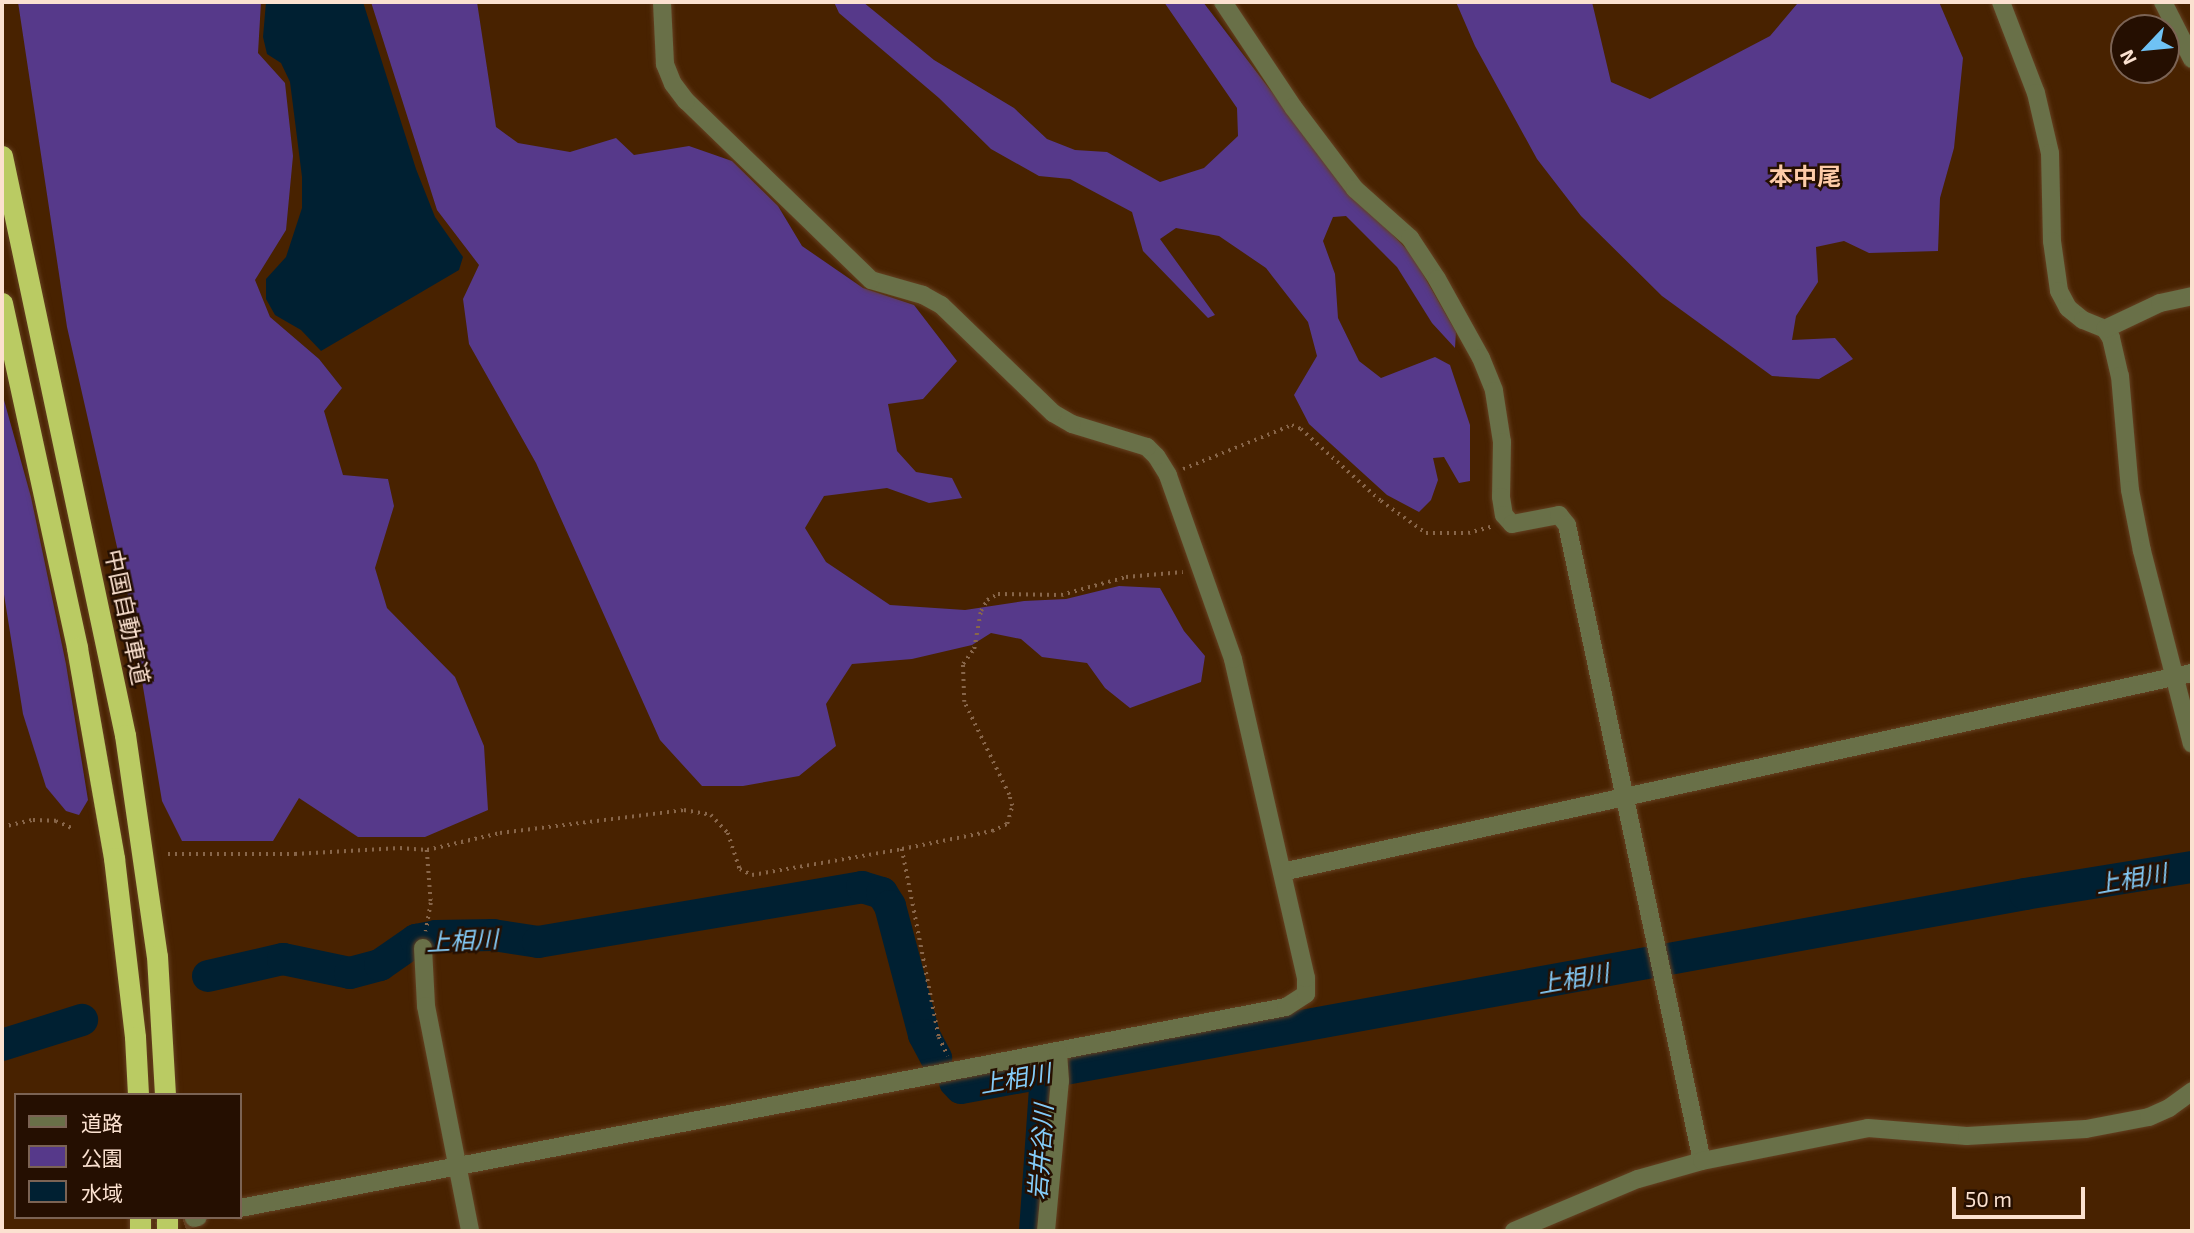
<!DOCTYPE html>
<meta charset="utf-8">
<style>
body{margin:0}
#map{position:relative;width:2194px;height:1233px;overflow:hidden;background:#482200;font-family:"Exo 2","Noto Sans JP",sans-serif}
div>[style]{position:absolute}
.green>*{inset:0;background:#56398a}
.water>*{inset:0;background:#002032}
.river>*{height:32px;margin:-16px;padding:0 16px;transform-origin:16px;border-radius:16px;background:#002032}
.street-tunnel>*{height:18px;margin-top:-9px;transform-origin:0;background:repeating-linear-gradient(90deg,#633f1f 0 18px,transparent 0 27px)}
.path>*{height:3.5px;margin-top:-1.75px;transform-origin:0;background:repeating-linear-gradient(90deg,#88664a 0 2px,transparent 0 7px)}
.roads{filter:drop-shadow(0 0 2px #654121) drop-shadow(0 0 2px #654121)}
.street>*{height:18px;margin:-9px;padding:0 9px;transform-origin:9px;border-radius:9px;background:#697048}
.highway>*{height:21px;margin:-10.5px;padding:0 10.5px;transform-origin:10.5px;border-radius:10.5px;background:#bacb63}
span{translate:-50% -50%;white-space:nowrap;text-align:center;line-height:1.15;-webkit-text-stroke:5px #250f01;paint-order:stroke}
.street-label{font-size:23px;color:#fbe1d0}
.neighbourhood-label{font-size:24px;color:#fdcba8;font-weight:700}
.water-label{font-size:24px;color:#84ccf9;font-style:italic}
.frame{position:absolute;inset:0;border:4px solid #fbe1d0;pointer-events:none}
.legend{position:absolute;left:14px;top:1093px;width:228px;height:126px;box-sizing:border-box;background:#250f01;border:2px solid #7b6354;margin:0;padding:9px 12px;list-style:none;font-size:21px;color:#fbe1d0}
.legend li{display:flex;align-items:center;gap:14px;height:35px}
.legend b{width:35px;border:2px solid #7b6354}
.north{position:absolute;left:2110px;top:14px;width:70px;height:70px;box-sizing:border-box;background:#250f01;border:2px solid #7b6354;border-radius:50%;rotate:244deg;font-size:19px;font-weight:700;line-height:28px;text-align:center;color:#fbe1d0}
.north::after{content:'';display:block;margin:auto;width:24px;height:32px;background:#6fc2f4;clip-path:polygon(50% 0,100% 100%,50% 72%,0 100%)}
.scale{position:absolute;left:1952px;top:1187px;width:133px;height:32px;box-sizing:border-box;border:4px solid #fbe1d0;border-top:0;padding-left:9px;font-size:21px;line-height:24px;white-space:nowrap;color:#fbe1d0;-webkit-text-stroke:5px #250f01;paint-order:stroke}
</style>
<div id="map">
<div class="green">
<i style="clip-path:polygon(18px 2px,261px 2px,258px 53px,285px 83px,293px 156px,286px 230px,255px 280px,270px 317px,319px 359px,342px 388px,324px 411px,343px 475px,388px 479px,394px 506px,375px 568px,387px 608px,455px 677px,484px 746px,488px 810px,425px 837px,358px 837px,299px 798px,273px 841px,182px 841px,162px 801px,127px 591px,67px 327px)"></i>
<i style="clip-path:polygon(371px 2px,477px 2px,496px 127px,518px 143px,570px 152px,616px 138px,634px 155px,689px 146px,732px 161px,778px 206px,802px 246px,863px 288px,914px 305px,957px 361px,923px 399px,888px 404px,897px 451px,916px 472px,952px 478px,962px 498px,929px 503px,887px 488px,824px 496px,805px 528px,826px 562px,890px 605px,965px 610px,1024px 601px,1066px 599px,1119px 586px,1160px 588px,1184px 631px,1205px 656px,1201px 682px,1130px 708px,1105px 688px,1087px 663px,1042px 657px,1021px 639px,991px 633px,972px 645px,912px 659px,852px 664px,826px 704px,836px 746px,799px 776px,743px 786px,702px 786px,660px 740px,536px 463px,469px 344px,463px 299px,479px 265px,437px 210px)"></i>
<i style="clip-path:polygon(834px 2px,863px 2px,934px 60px,1014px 108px,1047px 139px,1075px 150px,1107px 152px,1160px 182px,1204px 168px,1238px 136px,1237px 108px,1164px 2px,1203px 2px,1333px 172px,1412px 255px,1456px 332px,1455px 348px,1432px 323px,1397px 267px,1346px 216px,1333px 217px,1323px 241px,1335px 274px,1338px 318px,1359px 361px,1381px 378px,1435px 357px,1450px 365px,1470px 425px,1470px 481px,1459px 483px,1444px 457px,1433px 458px,1438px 480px,1431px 500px,1419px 512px,1387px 495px,1309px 424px,1294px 395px,1317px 356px,1308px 322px,1266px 268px,1219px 236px,1176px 228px,1160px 239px,1215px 315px,1208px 318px,1143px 251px,1132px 212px,1070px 179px,1039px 176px,991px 149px,939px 98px,839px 13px)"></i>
<i style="clip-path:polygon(1456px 2px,1592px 2px,1611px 82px,1650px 99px,1770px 36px,1797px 4px,1939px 2px,1963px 58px,1954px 148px,1940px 198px,1938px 251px,1869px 253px,1844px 241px,1816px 247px,1818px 282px,1796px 316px,1792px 340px,1835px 338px,1853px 359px,1819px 379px,1772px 376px,1662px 296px,1581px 216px,1537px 159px,1475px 46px)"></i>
<i style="clip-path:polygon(2px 393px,31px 497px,66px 664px,88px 800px,79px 815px,66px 811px,46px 787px,23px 714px,2px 582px)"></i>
</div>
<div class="water">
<i style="clip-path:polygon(266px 2px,363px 2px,416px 169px,435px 217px,463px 257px,459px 270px,321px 351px,301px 330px,275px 315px,266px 299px,266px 279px,286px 257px,302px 208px,302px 177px,290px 82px,281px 63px,267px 54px,263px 37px)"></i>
</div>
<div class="river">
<i style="left:208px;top:976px;width:77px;rotate:-12.8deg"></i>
<i style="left:283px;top:959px;width:68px;rotate:11.8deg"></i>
<i style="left:350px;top:973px;width:31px;rotate:-15deg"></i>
<i style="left:380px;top:965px;width:44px;rotate:-34.8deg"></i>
<i style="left:416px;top:940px;width:20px;rotate:-11deg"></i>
<i style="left:436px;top:936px;width:57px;rotate:-1deg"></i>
<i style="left:493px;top:935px;width:46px;rotate:8.8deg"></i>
<i style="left:538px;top:942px;width:329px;rotate:-9.6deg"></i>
<i style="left:862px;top:887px;width:21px;rotate:17deg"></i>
<i style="left:882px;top:893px;width:15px;rotate:58deg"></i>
<i style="left:890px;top:906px;width:133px;rotate:75.2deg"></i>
<i style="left:924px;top:1035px;width:26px;rotate:62deg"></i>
<i style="left:2px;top:1045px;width:84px;rotate:-17.4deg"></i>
<i style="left:955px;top:1082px;width:8px;rotate:45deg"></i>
<i style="left:961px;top:1088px;width:1082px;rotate:-10.33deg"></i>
<i style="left:2025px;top:894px;width:169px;rotate:-9.2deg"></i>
<i style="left:1035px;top:1231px;width:158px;rotate:-86deg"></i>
</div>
<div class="street-tunnel">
<i style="left:158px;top:1231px;width:38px;rotate:-20deg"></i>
</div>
<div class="path">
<i style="left:1183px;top:469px;width:118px;rotate:-22deg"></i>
<i style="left:1292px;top:425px;width:10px;rotate:24deg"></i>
<i style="left:1301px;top:429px;width:108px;rotate:42deg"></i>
<i style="left:1381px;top:501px;width:55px;rotate:35.4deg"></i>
<i style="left:1426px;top:533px;width:42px"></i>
<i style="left:1468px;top:533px;width:24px;rotate:-15deg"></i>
<i style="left:2px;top:827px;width:32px;rotate:-13deg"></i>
<i style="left:33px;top:820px;width:23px;rotate:2deg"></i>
<i style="left:56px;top:821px;width:17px;rotate:24deg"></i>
<i style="left:902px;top:849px;width:92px;rotate:-11.3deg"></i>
<i style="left:992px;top:831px;width:17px;rotate:-25deg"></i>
<i style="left:1007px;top:824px;width:19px;rotate:-74deg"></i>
<i style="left:1012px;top:806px;width:11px;rotate:-105deg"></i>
<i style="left:1009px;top:795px;width:103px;rotate:-115.8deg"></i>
<i style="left:964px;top:702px;width:38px;rotate:-92deg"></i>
<i style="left:963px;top:664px;width:19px;rotate:-54deg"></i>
<i style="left:974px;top:649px;width:39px;rotate:-80deg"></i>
<i style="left:981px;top:611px;width:13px;rotate:-61deg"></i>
<i style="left:987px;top:600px;width:13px;rotate:-29deg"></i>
<i style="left:998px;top:594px;width:63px;rotate:0.9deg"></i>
<i style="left:1061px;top:595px;width:67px;rotate:-15.5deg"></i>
<i style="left:1126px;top:577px;width:57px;rotate:-5deg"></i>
<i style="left:427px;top:850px;width:75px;rotate:-13.1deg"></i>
<i style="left:500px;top:833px;width:185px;rotate:-7.1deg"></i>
<i style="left:684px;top:810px;width:27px;rotate:10deg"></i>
<i style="left:711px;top:815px;width:25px;rotate:47deg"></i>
<i style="left:728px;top:833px;width:38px;rotate:72deg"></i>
<i style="left:740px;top:869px;width:13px;rotate:27deg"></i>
<i style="left:752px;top:875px;width:152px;rotate:-9.8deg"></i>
<i style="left:902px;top:849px;width:192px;rotate:78.9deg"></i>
<i style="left:939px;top:1037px;width:21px;rotate:65deg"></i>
<i style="left:168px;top:854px;width:127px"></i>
<i style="left:295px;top:854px;width:105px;rotate:-3.3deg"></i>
<i style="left:400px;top:848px;width:27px;rotate:4deg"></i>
<i style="left:427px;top:850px;width:53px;rotate:85.7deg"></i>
<i style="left:431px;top:903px;width:29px;rotate:100deg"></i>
</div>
<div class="roads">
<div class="street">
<i style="left:1223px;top:2px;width:126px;rotate:56.3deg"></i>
<i style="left:1293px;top:107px;width:103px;rotate:52.9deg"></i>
<i style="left:1355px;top:189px;width:74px;rotate:41.7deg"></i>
<i style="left:1410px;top:238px;width:49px;rotate:56.6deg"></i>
<i style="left:1437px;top:279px;width:90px;rotate:60.9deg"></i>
<i style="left:1481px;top:358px;width:35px;rotate:68deg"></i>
<i style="left:1494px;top:391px;width:52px;rotate:81.1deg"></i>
<i style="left:1502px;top:442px;width:55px;rotate:91deg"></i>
<i style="left:1501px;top:497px;width:18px;rotate:81deg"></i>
<i style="left:1504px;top:515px;width:12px;rotate:48deg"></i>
<i style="left:1512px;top:524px;width:48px;rotate:-10.8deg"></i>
<i style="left:1559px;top:515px;width:13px;rotate:51deg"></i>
<i style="left:1567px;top:525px;width:650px;rotate:78.02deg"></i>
<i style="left:2001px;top:2px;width:97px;rotate:69deg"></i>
<i style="left:2036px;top:93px;width:62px;rotate:76.9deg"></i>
<i style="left:2050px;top:153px;width:88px;rotate:88.7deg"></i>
<i style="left:2052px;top:241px;width:50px;rotate:82deg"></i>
<i style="left:2059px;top:291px;width:19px;rotate:62deg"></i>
<i style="left:2068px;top:308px;width:19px;rotate:39deg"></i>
<i style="left:2083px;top:320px;width:24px;rotate:22deg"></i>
<i style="left:2105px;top:329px;width:11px;rotate:56deg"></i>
<i style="left:2111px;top:338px;width:39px;rotate:77deg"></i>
<i style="left:2120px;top:376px;width:114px;rotate:85deg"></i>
<i style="left:2130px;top:490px;width:62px;rotate:78.9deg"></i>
<i style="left:2142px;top:551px;width:199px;rotate:75.5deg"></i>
<i style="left:2163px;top:2px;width:64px;rotate:63deg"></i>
<i style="left:2105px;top:329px;width:61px;rotate:-25.3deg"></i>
<i style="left:2160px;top:303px;width:33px;rotate:-12deg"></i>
<i style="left:1282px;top:872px;width:932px;rotate:-12.34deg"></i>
<i style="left:423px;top:948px;width:58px;rotate:87deg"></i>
<i style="left:426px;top:1006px;width:229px;rotate:78.9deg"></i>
<i style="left:240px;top:1208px;width:1065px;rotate:-10.88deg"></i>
<i style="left:1286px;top:1007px;width:24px;rotate:-33deg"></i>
<i style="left:1306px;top:994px;width:16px;rotate:-90deg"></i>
<i style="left:1306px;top:978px;width:327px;rotate:-102.9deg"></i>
<i style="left:1233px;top:659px;width:195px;rotate:-109.5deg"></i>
<i style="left:1168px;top:475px;width:22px;rotate:-122deg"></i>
<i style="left:1156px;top:456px;width:13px;rotate:-135deg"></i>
<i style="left:1147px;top:447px;width:78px;rotate:-163deg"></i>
<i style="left:1072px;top:424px;width:22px;rotate:-150deg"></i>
<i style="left:1053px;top:413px;width:156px;rotate:-136deg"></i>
<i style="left:941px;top:305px;width:21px;rotate:-151deg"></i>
<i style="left:923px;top:295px;width:54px;rotate:-163.9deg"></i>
<i style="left:871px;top:280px;width:257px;rotate:-135.9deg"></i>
<i style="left:686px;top:101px;width:21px;rotate:-127deg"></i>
<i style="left:673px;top:84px;width:22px;rotate:-112deg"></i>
<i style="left:665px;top:64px;width:62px;rotate:-92.8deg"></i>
<i style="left:194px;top:1218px;width:4px;rotate:-14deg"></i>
<i style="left:1046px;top:1231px;width:151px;rotate:-84.7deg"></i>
<i style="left:1060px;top:1081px;width:30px;rotate:-94deg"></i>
<i style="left:1514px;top:1231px;width:134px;rotate:-22.8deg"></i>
<i style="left:1638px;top:1179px;width:66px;rotate:-15.7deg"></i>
<i style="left:1702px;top:1161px;width:169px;rotate:-11.2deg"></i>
<i style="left:1868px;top:1128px;width:99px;rotate:4.6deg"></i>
<i style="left:1967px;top:1136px;width:119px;rotate:-3.4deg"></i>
<i style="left:2086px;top:1129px;width:64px;rotate:-10.8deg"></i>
<i style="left:2149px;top:1117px;width:22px;rotate:-24deg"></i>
<i style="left:2169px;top:1108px;width:29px;rotate:-36deg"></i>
</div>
<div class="highway">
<i style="left:2px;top:156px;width:592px;rotate:78.01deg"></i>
<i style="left:125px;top:735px;width:223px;rotate:81.8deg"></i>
<i style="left:157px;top:956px;width:139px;rotate:86.7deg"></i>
<i style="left:2px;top:303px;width:353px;rotate:77.7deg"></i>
<i style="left:77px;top:648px;width:213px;rotate:80deg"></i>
<i style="left:114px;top:858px;width:180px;rotate:83.3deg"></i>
<i style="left:135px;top:1037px;width:58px;rotate:87deg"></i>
<i style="left:140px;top:1231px;width:14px;rotate:-90deg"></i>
<i style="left:167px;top:1231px;width:14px;rotate:-90deg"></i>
</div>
</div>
<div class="street-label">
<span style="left:128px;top:617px;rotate:78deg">中国自動車道</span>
</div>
<div class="neighbourhood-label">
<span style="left:1805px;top:176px">本中尾</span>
</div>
<div class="water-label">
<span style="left:2131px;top:878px;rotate:-10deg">上相川</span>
<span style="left:462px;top:940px;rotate:-3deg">上相川</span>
<span style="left:1573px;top:978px;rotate:-10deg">上相川</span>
<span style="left:1015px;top:1078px;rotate:-10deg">上相川</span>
<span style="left:1040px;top:1152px;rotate:-86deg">岩井谷川</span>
</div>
<div class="frame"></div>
<ul class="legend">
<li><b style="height:9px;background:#697048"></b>道路</li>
<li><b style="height:19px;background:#56398a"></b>公園</li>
<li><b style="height:19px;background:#002032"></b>水域</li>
</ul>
<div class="north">N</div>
<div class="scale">50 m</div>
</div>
